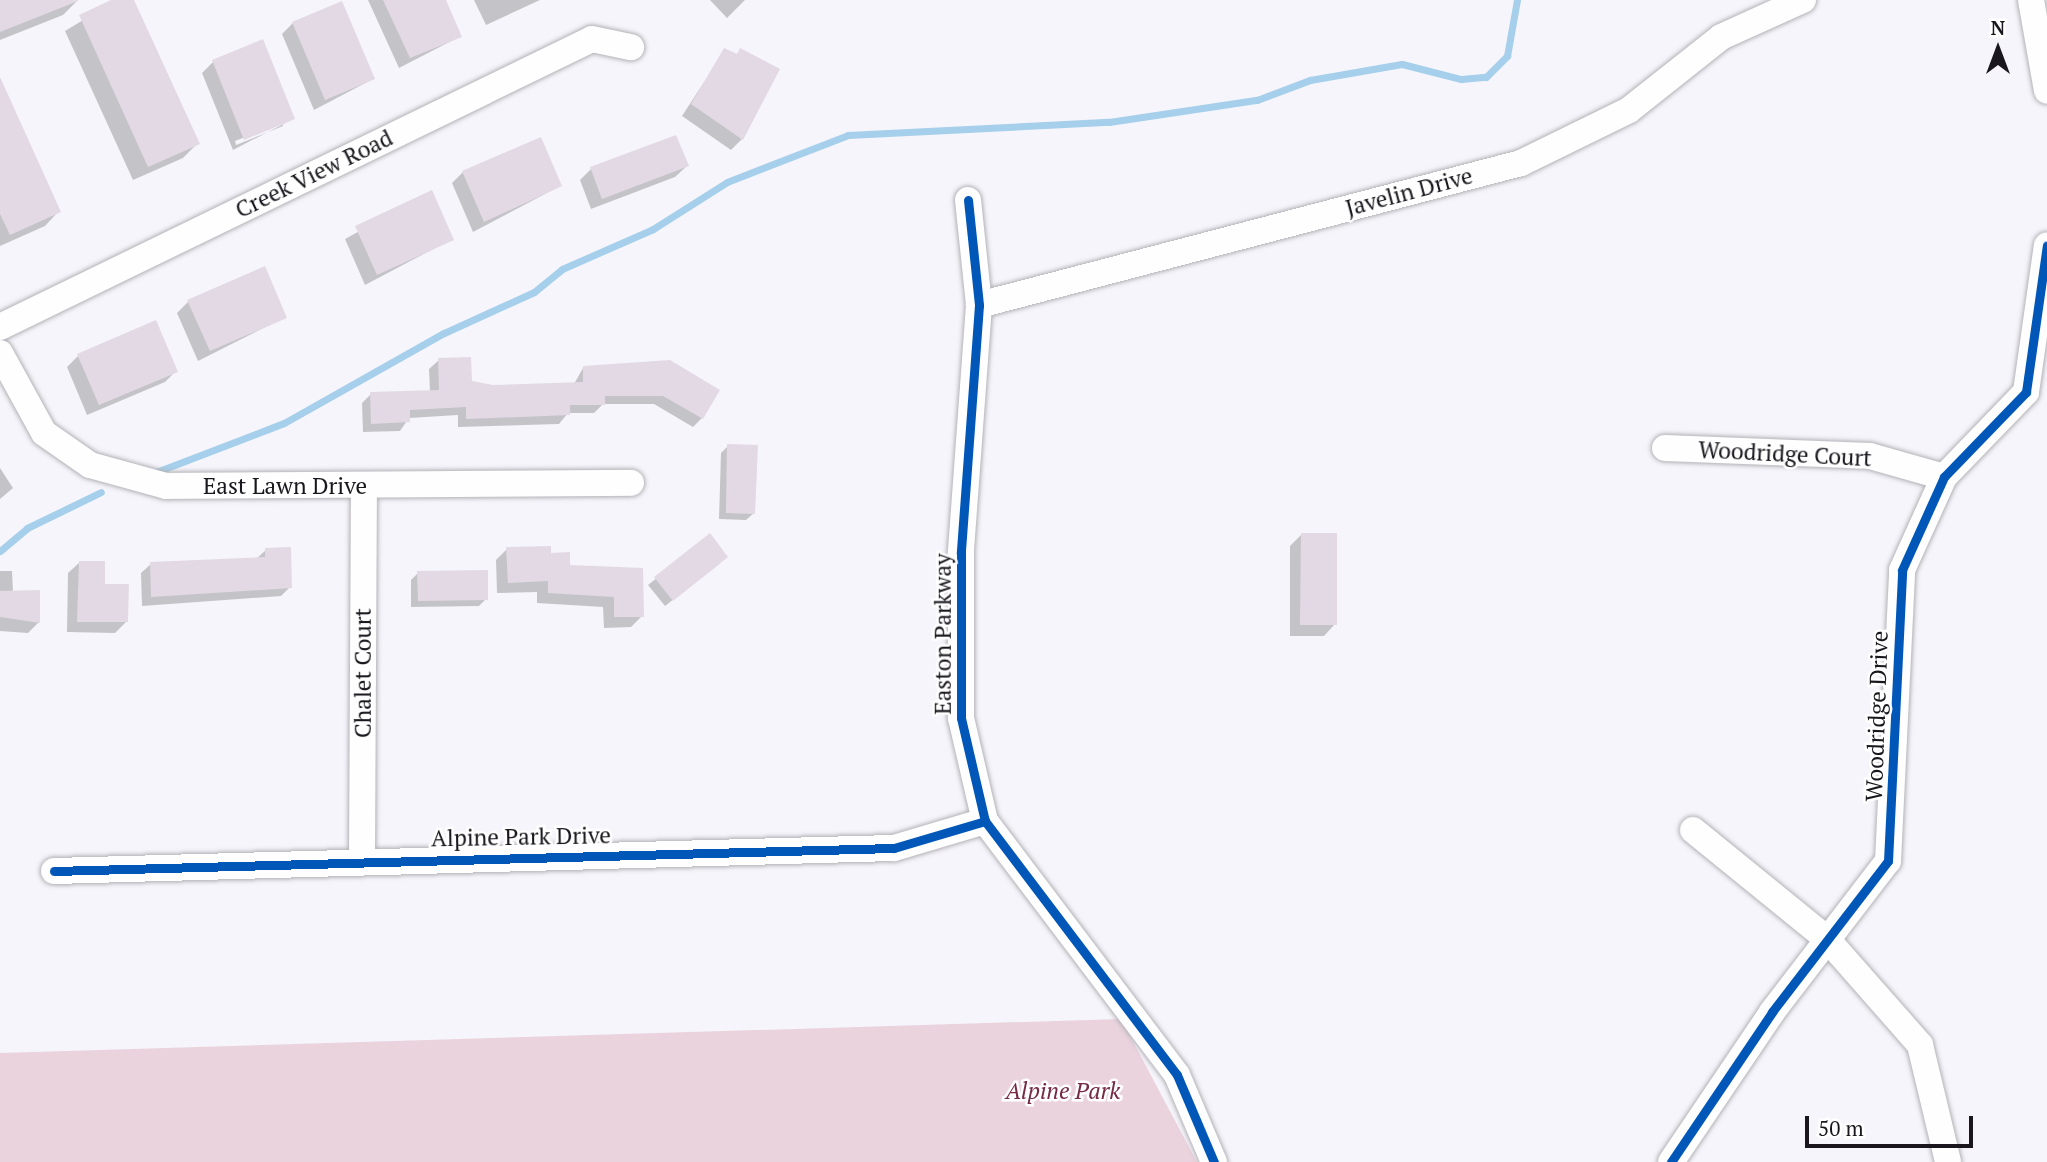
<!DOCTYPE html>
<style>
body{margin:0}
#map{position:relative;width:2047px;height:1162px;overflow:hidden;background:#f6f5fb;font-family:"PT Serif",serif}
div>[style]{position:absolute}
.green>*{inset:0;background:#ead3dc}
.shadow>*{inset:0;background:#0003}
.stream>*{height:7px;margin:-3.5px;padding:0 3.5px;transform-origin:3.5px;border-radius:3.5px;background:#a5cfea}
.building>*{inset:0;background:#e2d9e4}
.roads{filter:drop-shadow(0 0 2px #b3b2b7) drop-shadow(0 0 2px #b3b2b7)}
.minor>*{height:26px;margin:-13px;padding:0 13px;transform-origin:13px;border-radius:13px;background:#fefefe}
.cycleway>*{height:9px;margin:-4.5px;padding:0 4.5px;transform-origin:4.5px;border-radius:4.5px;background:#0057b8}
span{translate:-50% -50%;white-space:nowrap;text-align:center;line-height:1.15;-webkit-text-stroke:5px #fff;paint-order:stroke}
.street-label{font-size:23px;color:#19171d}
.park-label{font-size:23px;color:#762a46;font-style:italic}
.north{position:absolute;left:1963px;top:14px;width:70px;height:70px;-webkit-text-stroke:5px #fff;paint-order:stroke;rotate:0deg;font-size:19px;font-weight:700;line-height:28px;text-align:center;color:#19171d}
.north::after{content:'';display:block;margin:auto;width:24px;height:32px;background:#19171d;clip-path:polygon(50% 0,100% 100%,50% 72%,0 100%)}
.scale{position:absolute;left:1805px;top:1116px;width:168px;height:32px;box-sizing:border-box;border:4px solid #19171d;border-top:0;padding-left:9px;font-size:21px;line-height:24px;white-space:nowrap;color:#19171d;-webkit-text-stroke:5px #fff;paint-order:stroke}
</style>
<div id="map">
<div class="green">
<i style="clip-path:polygon(1121px 1019px,1197px 1162px,0 1162px,0 1053px)"></i>
</div>
<div class="shadow">
<i style="clip-path:polygon(0 0,78px 0,63px 15px,0 40px)"></i>
<i style="clip-path:polygon(116px 0,132px 0,198px 143px,183px 158px,133px 180px,65px 31px)"></i>
<i style="clip-path:polygon(368px 0,442px 0,459px 37px,399px 68px)"></i>
<i style="clip-path:polygon(474px 0,540px 0,486px 25px)"></i>
<i style="clip-path:polygon(710px 0,745px 0,727px 18px)"></i>
<i style="clip-path:polygon(293px 23px,373px 79px,314px 110px,282px 34px)"></i>
<i style="clip-path:polygon(725px 50px,735px 56px,740px 51px,742px 139px,731px 150px,682px 116px)"></i>
<i style="clip-path:polygon(evenodd,213px 62px,293px 119px,233px 150px,202px 73px,213px 62px,283px 122px,283px 126px,236px 145px,235px 141px,283px 122px)"></i>
<i style="clip-path:polygon(0 82px,59px 211px,45px 226px,0 246px)"></i>
<i style="clip-path:polygon(687px 166px,675px 177px,591px 209px,580px 180px,591px 169px)"></i>
<i style="clip-path:polygon(463px 172px,560px 186px,473px 232px,452px 183px)"></i>
<i style="clip-path:polygon(431px 192px,452px 239px,365px 285px,345px 239px)"></i>
<i style="clip-path:polygon(188px 302px,285px 317px,198px 361px,177px 313px)"></i>
<i style="clip-path:polygon(155px 323px,176px 371px,165px 382px,87px 415px,67px 367px,78px 356px)"></i>
<i style="clip-path:polygon(439px 360px,470px 383px,493px 386px,574px 384px,583px 368px,670px 362px,702px 418px,693px 427px,654px 404px,603px 404px,594px 413px,568px 413px,559px 424px,458px 427px,458px 415px,409px 418px,400px 431px,363px 432px,362px 403px,371px 394px,430px 392px,429px 369px)"></i>
<i style="clip-path:polygon(728px 446px,754px 513px,746px 520px,719px 519px,721px 453px)"></i>
<i style="clip-path:polygon(0 468px,13px 488px,0 499px)"></i>
<i style="clip-path:polygon(1301px 535px,1335px 624px,1324px 636px,1290px 636px,1290px 546px)"></i>
<i style="clip-path:polygon(710px 536px,719px 564px,665px 606px,648px 585px)"></i>
<i style="clip-path:polygon(507px 549px,550px 555px,568px 566px,641px 569px,642px 616px,631px 627px,604px 628px,603px 607px,537px 603px,537px 592px,497px 593px,496px 560px)"></i>
<i style="clip-path:polygon(266px 550px,290px 587px,281px 596px,142px 606px,141px 573px,151px 564px,256px 559px)"></i>
<i style="clip-path:polygon(80px 562px,126px 622px,115px 633px,67px 632px,68px 573px)"></i>
<i style="clip-path:polygon(0 571px,12px 571px,13px 592px,39px 622px,28px 633px,0 631px)"></i>
<i style="clip-path:polygon(418px 573px,486px 599px,479px 606px,411px 607px,411px 580px)"></i>
</div>
<div class="stream">
<i style="left:151px;top:474px;width:142px;rotate:-21deg"></i>
<i style="left:284px;top:423px;width:184px;rotate:-29.4deg"></i>
<i style="left:444px;top:333px;width:99px;rotate:-24.5deg"></i>
<i style="left:534px;top:292px;width:36px;rotate:-39deg"></i>
<i style="left:562px;top:269px;width:99px;rotate:-23.7deg"></i>
<i style="left:653px;top:229px;width:88px;rotate:-32.4deg"></i>
<i style="left:727px;top:182px;width:130px;rotate:-21.2deg"></i>
<i style="left:848px;top:135px;width:261px;rotate:-2.9deg"></i>
<i style="left:1109px;top:122px;width:150px;rotate:-8.5deg"></i>
<i style="left:1257px;top:100px;width:57px;rotate:-20.7deg"></i>
<i style="left:1310px;top:80px;width:93px;rotate:-9.9deg"></i>
<i style="left:1402px;top:64px;width:61px;rotate:14.3deg"></i>
<i style="left:1461px;top:79px;width:25px;rotate:-5deg"></i>
<i style="left:1486px;top:77px;width:30px;rotate:-45deg"></i>
<i style="left:1507px;top:56px;width:57px;rotate:-79.9deg"></i>
<i style="left:0;top:551px;width:35px;rotate:-40deg"></i>
<i style="left:27px;top:528px;width:82px;rotate:-25.9deg"></i>
</div>
<div class="building">
<i style="clip-path:polygon(0 0,78px 0,78px 1px,0 32px)"></i>
<i style="clip-path:polygon(111px 0,134px 0,200px 144px,148px 167px,79px 15px)"></i>
<i style="clip-path:polygon(383px 0,446px 0,462px 37px,410px 58px)"></i>
<i style="clip-path:polygon(342px 1px,375px 79px,325px 100px,292px 22px)"></i>
<i style="clip-path:polygon(263px 39px,295px 119px,244px 140px,212px 60px)"></i>
<i style="clip-path:polygon(724px 48px,737px 54px,740px 48px,780px 69px,743px 140px,691px 104px)"></i>
<i style="clip-path:polygon(0 77px,61px 212px,10px 235px,0 214px)"></i>
<i style="clip-path:polygon(676px 135px,689px 166px,602px 199px,590px 167px)"></i>
<i style="clip-path:polygon(541px 137px,562px 186px,484px 222px,462px 171px)"></i>
<i style="clip-path:polygon(432px 190px,454px 240px,377px 275px,355px 226px)"></i>
<i style="clip-path:polygon(265px 266px,287px 318px,210px 351px,187px 300px)"></i>
<i style="clip-path:polygon(156px 320px,178px 372px,99px 405px,77px 354px)"></i>
<i style="clip-path:polygon(471px 357px,472px 381px,493px 385px,583px 382px,583px 366px,670px 360px,720px 390px,703px 419px,663px 396px,605px 396px,605px 405px,570px 405px,570px 415px,466px 419px,466px 407px,410px 410px,410px 422px,371px 424px,370px 392px,439px 390px,438px 358px)"></i>
<i style="clip-path:polygon(727px 444px,758px 445px,755px 514px,726px 513px)"></i>
<i style="clip-path:polygon(710px 533px,728px 557px,673px 601px,654px 577px)"></i>
<i style="clip-path:polygon(1301px 533px,1337px 533px,1337px 625px,1300px 625px)"></i>
<i style="clip-path:polygon(551px 546px,551px 553px,570px 552px,570px 565px,643px 568px,644px 617px,614px 617px,614px 597px,548px 593px,548px 581px,508px 583px,506px 547px)"></i>
<i style="clip-path:polygon(291px 547px,292px 588px,151px 597px,150px 562px,265px 557px,265px 548px)"></i>
<i style="clip-path:polygon(79px 561px,105px 561px,105px 584px,129px 584px,128px 622px,77px 622px)"></i>
<i style="clip-path:polygon(488px 570px,488px 600px,418px 601px,417px 571px)"></i>
<i style="clip-path:polygon(40px 590px,40px 623px,0 617px,0 591px)"></i>
</div>
<div class="roads">
<div class="minor">
<i style="left:2031px;top:0;width:92px;rotate:80deg"></i>
<i style="left:968px;top:200px;width:106px;rotate:84deg"></i>
<i style="left:979px;top:305px;width:249px;rotate:94.2deg"></i>
<i style="left:961px;top:553px;width:165px;rotate:90deg"></i>
<i style="left:961px;top:718px;width:106px;rotate:76.9deg"></i>
<i style="left:985px;top:821px;width:318px;rotate:52.9deg"></i>
<i style="left:1177px;top:1075px;width:95px;rotate:67deg"></i>
<i style="left:979px;top:305px;width:560px;rotate:-14.68deg"></i>
<i style="left:1521px;top:163px;width:120px;rotate:-26.1deg"></i>
<i style="left:1629px;top:110px;width:117px;rotate:-38.4deg"></i>
<i style="left:1721px;top:37px;width:90px;rotate:-24.3deg"></i>
<i style="left:0;top:327px;width:658px;rotate:-25.94deg"></i>
<i style="left:592px;top:39px;width:40px;rotate:12deg"></i>
<i style="left:0;top:353px;width:91px;rotate:61.2deg"></i>
<i style="left:44px;top:433px;width:56px;rotate:34.8deg"></i>
<i style="left:90px;top:465px;width:79px;rotate:15.4deg"></i>
<i style="left:166px;top:486px;width:465px;rotate:-0.4deg"></i>
<i style="left:1665px;top:448px;width:205px;rotate:2.2deg"></i>
<i style="left:1870px;top:456px;width:77px;rotate:15.8deg"></i>
<i style="left:1693px;top:830px;width:173px;rotate:39.1deg"></i>
<i style="left:1827px;top:939px;width:141px;rotate:48.7deg"></i>
<i style="left:1920px;top:1045px;width:120px;rotate:76.5deg"></i>
<i style="left:362px;top:860px;width:374px;rotate:-89.7deg"></i>
<i style="left:54px;top:871px;width:840px;rotate:-1.57deg"></i>
<i style="left:894px;top:848px;width:95px;rotate:-16.5deg"></i>
<i style="left:1671px;top:1162px;width:181px;rotate:-56deg"></i>
<i style="left:1772px;top:1012px;width:190px;rotate:-52.5deg"></i>
<i style="left:1888px;top:861px;width:291px;rotate:-87.2deg"></i>
<i style="left:1902px;top:570px;width:102px;rotate:-65.7deg"></i>
<i style="left:1944px;top:477px;width:118px;rotate:-46deg"></i>
<i style="left:2026px;top:392px;width:148px;rotate:-81.9deg"></i>
</div>
</div>
<div class="cycleway">
<i style="left:968px;top:200px;width:106px;rotate:84deg"></i>
<i style="left:979px;top:305px;width:249px;rotate:94.2deg"></i>
<i style="left:961px;top:553px;width:165px;rotate:90deg"></i>
<i style="left:961px;top:718px;width:106px;rotate:76.9deg"></i>
<i style="left:985px;top:821px;width:318px;rotate:52.9deg"></i>
<i style="left:1177px;top:1075px;width:95px;rotate:67deg"></i>
<i style="left:54px;top:871px;width:840px;rotate:-1.57deg"></i>
<i style="left:894px;top:848px;width:95px;rotate:-16.5deg"></i>
<i style="left:1671px;top:1162px;width:181px;rotate:-56deg"></i>
<i style="left:1772px;top:1012px;width:190px;rotate:-52.5deg"></i>
<i style="left:1888px;top:861px;width:291px;rotate:-87.2deg"></i>
<i style="left:1902px;top:570px;width:102px;rotate:-65.7deg"></i>
<i style="left:1944px;top:477px;width:118px;rotate:-46deg"></i>
<i style="left:2026px;top:392px;width:148px;rotate:-81.9deg"></i>
</div>
<div class="street-label">
<span style="left:314px;top:174px;rotate:-26deg">Creek View Road</span>
<span style="left:1409px;top:192px;rotate:-15deg">Javelin Drive</span>
<span style="left:1785px;top:454px;rotate:3deg">Woodridge Court</span>
<span style="left:285px;top:486px">East Lawn Drive</span>
<span style="left:943px;top:634px;rotate:-90deg">Easton Parkway</span>
<span style="left:363px;top:673px;rotate:-90deg">Chalet Court</span>
<span style="left:1877px;top:716px;rotate:-88deg">Woodridge Drive</span>
<span style="left:521px;top:837px;rotate:-1deg">Alpine Park Drive</span>
</div>
<div class="park-label">
<span style="left:1063px;top:1091px">Alpine Park</span>
</div>
<div class="north">N</div>
<div class="scale">50 m</div>
</div>
